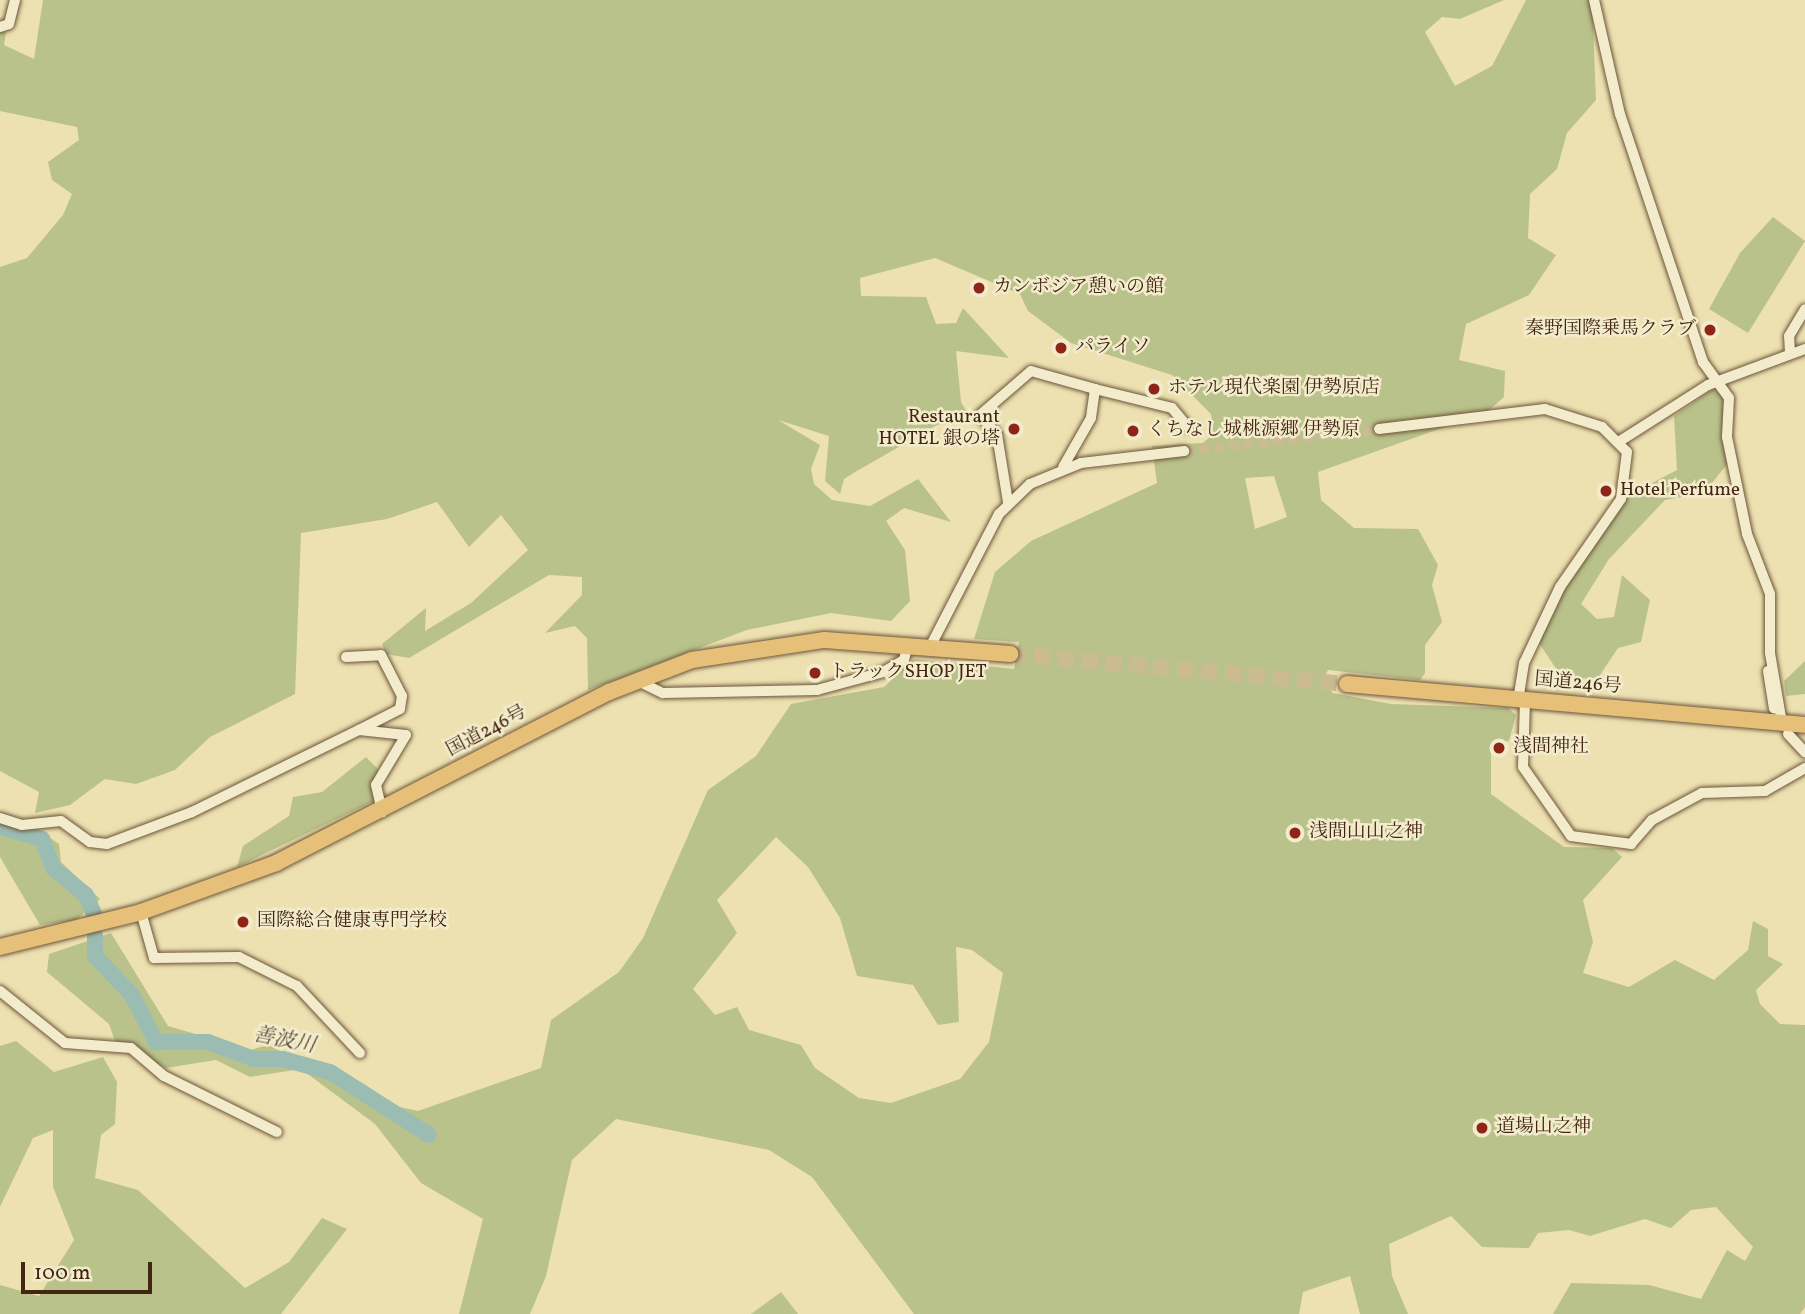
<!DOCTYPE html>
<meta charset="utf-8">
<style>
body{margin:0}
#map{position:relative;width:1805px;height:1314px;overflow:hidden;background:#ede1b1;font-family:Vollkorn,"Noto Serif JP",serif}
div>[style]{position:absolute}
.green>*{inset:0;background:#b9c28b}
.river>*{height:16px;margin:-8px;padding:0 8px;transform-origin:8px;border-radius:8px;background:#9bbcb3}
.minor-tunnel>*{height:10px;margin-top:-5px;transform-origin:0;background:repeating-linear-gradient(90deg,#cbbb91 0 10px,transparent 0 15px)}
.highway-tunnel>*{height:16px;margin-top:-8px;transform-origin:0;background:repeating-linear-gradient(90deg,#cbbb91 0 16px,transparent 0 24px)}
.roads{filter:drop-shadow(0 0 2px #6d543a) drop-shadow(0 0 2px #6d543a)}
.minor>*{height:10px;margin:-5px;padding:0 5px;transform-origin:5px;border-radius:5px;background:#f3eccc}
.highway>*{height:16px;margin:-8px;padding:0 8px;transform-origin:8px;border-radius:8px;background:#e6c078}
.dots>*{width:19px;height:19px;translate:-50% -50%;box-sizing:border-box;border:4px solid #f3eccc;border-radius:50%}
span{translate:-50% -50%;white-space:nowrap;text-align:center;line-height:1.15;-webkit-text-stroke:5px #f3eccc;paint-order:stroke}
.poi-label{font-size:19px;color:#422512}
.left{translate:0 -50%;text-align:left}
.right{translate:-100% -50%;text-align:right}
.street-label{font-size:19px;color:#422512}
.water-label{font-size:21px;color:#584b3a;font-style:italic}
.scale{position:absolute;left:21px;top:1262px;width:131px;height:32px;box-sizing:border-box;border:4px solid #422512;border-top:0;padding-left:9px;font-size:21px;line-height:24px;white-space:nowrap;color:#422512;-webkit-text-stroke:5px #f3eccc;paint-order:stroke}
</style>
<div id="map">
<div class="green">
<i style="clip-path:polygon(evenodd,43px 0,1504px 0,1460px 19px,1442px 17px,1425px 32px,1455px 86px,1492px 66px,1526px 0,1592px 0,1596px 100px,1567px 133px,1557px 169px,1530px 194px,1528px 238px,1556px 255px,1529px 295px,1466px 324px,1459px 360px,1505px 371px,1504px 397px,1487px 412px,1318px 472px,1321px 500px,1354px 528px,1418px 529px,1438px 565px,1432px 585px,1442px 622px,1425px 645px,1425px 673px,1420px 680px,1328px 670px,1322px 683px,1333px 693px,1391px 704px,1508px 708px,1516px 715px,1509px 741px,1491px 744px,1491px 794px,1564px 847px,1612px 848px,1622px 857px,1583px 900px,1593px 942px,1583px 973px,1629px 987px,1675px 960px,1714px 980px,1748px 950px,1753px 921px,1768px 929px,1768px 956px,1783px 964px,1756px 990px,1760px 1004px,1780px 1024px,1805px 1025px,1805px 1307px,1800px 1314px,1553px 1314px,1571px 1283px,1649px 1285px,1701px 1299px,1727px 1250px,1745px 1261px,1753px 1247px,1716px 1207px,1691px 1210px,1671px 1228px,1645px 1219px,1590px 1236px,1569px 1230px,1538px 1233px,1529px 1248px,1482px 1247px,1451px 1216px,1389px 1244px,1392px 1276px,1408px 1314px,1360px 1314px,1350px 1276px,1303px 1292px,1299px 1314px,914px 1314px,812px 1177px,769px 1150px,616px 1119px,572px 1160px,546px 1276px,530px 1314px,459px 1314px,483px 1219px,421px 1183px,375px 1124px,301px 1069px,250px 1077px,216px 1060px,166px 1068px,115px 1041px,109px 1024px,47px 972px,49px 954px,111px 933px,168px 1026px,251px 1050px,268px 1045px,391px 1105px,418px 1111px,541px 1068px,551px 1020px,619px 972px,643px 938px,708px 790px,756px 756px,791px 704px,884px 687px,914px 659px,1014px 669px,1019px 642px,974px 639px,995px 572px,1031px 541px,1157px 483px,1152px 446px,1203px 443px,1213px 434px,1211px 414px,1172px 375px,1071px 343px,1028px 311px,1020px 294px,935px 258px,860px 278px,861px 296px,926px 297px,936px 324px,956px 323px,963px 308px,1009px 358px,956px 351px,961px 402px,970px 417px,937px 425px,857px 471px,844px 479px,840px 494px,825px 481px,829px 436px,778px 420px,820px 445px,811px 469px,814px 484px,832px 500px,870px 506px,918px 479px,951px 522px,904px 508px,886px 521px,905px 550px,910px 601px,891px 621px,831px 613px,747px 630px,588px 690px,587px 638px,575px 626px,545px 633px,582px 595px,582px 577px,549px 575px,409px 658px,386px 654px,382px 644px,426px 608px,425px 631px,471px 603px,528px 550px,501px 515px,469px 547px,437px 502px,387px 519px,301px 533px,295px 694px,210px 737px,175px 770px,136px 784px,105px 779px,70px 805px,35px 813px,39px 792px,0 771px,0 267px,27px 258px,63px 215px,72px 194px,52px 180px,48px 162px,79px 140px,77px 127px,0 111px,0 30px,6px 33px,4px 45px,34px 59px,43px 0,1274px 476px,1287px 517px,1255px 529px,1245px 478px,1274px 476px,43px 0,776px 837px,808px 867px,840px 918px,857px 976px,913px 985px,938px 1025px,959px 1022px,956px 947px,972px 950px,1003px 973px,989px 1042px,960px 1079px,891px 1103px,859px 1098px,815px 1068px,801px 1045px,749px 1030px,737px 1007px,715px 1015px,693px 989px,737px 933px,717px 900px,776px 837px)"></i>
<i style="clip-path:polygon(1773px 217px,1805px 241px,1748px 333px,1709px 309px,1740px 253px)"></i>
<i style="clip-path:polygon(1713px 389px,1725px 398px,1728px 463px,1704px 493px,1665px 500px,1609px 559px,1581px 604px,1597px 619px,1614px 617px,1622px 575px,1650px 600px,1641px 642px,1618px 648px,1598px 678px,1563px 679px,1539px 643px,1568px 581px,1627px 496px,1677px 470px,1674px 416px)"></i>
<i style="clip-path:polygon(1805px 661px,1805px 694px,1786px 696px,1784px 681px)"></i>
<i style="clip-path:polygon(366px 757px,378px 769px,374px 801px,237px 867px,243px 846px,289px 816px,293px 797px,322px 792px)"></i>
<i style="clip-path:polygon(0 827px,36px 828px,59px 844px,61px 862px,100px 899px,76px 920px,40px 925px,0 857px)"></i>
<i style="clip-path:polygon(16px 1041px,54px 1072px,103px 1057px,117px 1082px,115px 1124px,101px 1135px,95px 1178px,138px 1190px,245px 1288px,289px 1262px,322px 1218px,347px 1229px,281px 1314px,0 1314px,0 1285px,39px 1296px,74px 1240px,53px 1187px,53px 1130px,33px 1138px,0 1207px,0 1046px)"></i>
<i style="clip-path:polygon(781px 1292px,798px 1314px,751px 1314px)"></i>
</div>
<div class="river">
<i style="left:0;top:827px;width:44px;rotate:15.9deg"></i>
<i style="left:42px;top:839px;width:31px;rotate:69deg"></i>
<i style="left:53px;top:868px;width:43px;rotate:39.3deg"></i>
<i style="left:86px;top:895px;width:21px;rotate:67deg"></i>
<i style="left:95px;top:936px;width:20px;rotate:90deg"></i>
<i style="left:95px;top:956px;width:54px;rotate:46.5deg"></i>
<i style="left:132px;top:995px;width:53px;rotate:62.9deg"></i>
<i style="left:156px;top:1042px;width:52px"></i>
<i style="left:208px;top:1042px;width:49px;rotate:20.3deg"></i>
<i style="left:254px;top:1059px;width:29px"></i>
<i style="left:283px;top:1059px;width:49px;rotate:15.5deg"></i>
<i style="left:330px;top:1072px;width:117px;rotate:32.5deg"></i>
</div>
<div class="minor-tunnel">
<i style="left:1184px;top:451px;width:196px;rotate:-6.4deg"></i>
</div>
<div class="highway-tunnel">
<i style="left:1010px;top:654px;width:338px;rotate:5.1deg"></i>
</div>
<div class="roads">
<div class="minor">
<i style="left:1594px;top:0;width:117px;rotate:77.2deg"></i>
<i style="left:1620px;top:114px;width:262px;rotate:71.5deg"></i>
<i style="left:1703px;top:362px;width:44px;rotate:54.2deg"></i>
<i style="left:1729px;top:398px;width:39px;rotate:93deg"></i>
<i style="left:1727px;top:437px;width:99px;rotate:78.3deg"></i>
<i style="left:1747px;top:534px;width:64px;rotate:69deg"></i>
<i style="left:1770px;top:594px;width:59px;rotate:90deg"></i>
<i style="left:1770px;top:653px;width:71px;rotate:80.3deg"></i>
<i style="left:0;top:27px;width:9px;rotate:-18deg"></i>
<i style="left:9px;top:24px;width:25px;rotate:-76deg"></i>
<i style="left:1790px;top:353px;width:17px;rotate:-93deg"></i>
<i style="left:1789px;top:336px;width:31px;rotate:-59deg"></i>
<i style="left:1095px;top:389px;width:79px;rotate:13.9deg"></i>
<i style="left:1172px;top:408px;width:25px;rotate:50deg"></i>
<i style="left:1379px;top:429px;width:167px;rotate:-6.9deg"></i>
<i style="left:1545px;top:409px;width:60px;rotate:17.5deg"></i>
<i style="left:1602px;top:427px;width:35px;rotate:45deg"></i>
<i style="left:1627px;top:452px;width:47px;rotate:97.3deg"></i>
<i style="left:1621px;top:499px;width:107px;rotate:124.7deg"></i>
<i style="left:1560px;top:587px;width:84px;rotate:115.3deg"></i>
<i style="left:1524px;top:663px;width:37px;rotate:99deg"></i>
<i style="left:1620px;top:441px;width:104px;rotate:-32.5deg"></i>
<i style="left:1708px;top:385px;width:103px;rotate:-20.4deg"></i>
<i style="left:1008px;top:502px;width:68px;rotate:-99.3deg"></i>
<i style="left:997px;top:435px;width:26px;rotate:-130deg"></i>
<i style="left:980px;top:415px;width:67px;rotate:-40.8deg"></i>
<i style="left:1031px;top:371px;width:66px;rotate:15.7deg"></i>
<i style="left:1095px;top:389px;width:29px;rotate:98deg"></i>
<i style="left:1091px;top:418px;width:56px;rotate:119.7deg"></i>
<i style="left:930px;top:647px;width:150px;rotate:-62.6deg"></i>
<i style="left:999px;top:514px;width:43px;rotate:-44.1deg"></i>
<i style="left:1030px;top:484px;width:55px;rotate:-22.4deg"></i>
<i style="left:1081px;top:463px;width:104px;rotate:-6.6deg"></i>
<i style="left:346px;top:657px;width:35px;rotate:-3deg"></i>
<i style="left:381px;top:655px;width:46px;rotate:62.9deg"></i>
<i style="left:402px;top:696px;width:13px;rotate:99deg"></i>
<i style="left:400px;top:709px;width:46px;rotate:152.9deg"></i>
<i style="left:359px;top:730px;width:47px;rotate:6.1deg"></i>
<i style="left:406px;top:735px;width:58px;rotate:121deg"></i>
<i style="left:376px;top:785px;width:28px;rotate:77deg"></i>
<i style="left:1768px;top:671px;width:38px;rotate:81deg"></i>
<i style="left:636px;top:680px;width:30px;rotate:26deg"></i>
<i style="left:663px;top:693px;width:154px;rotate:-1.1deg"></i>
<i style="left:817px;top:690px;width:68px;rotate:-15.3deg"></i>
<i style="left:883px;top:672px;width:24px;rotate:-30deg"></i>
<i style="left:904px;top:660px;width:16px;rotate:-76deg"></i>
<i style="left:1525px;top:700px;width:67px;rotate:91.7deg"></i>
<i style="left:1523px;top:767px;width:84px;rotate:55.2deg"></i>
<i style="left:1571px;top:836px;width:61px;rotate:7.6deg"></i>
<i style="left:1631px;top:844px;width:32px;rotate:-49deg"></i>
<i style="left:1652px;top:820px;width:57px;rotate:-28.4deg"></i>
<i style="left:1702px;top:793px;width:63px;rotate:-1.8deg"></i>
<i style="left:1765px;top:791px;width:46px;rotate:-29.9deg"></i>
<i style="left:1788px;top:734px;width:25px;rotate:47deg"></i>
<i style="left:0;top:818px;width:23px;rotate:18deg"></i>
<i style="left:22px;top:825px;width:39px;rotate:-6deg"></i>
<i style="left:61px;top:821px;width:36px;rotate:36deg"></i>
<i style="left:90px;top:842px;width:17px;rotate:7deg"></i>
<i style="left:107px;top:844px;width:91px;rotate:-20.6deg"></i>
<i style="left:192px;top:812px;width:186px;rotate:-26.2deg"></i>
<i style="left:141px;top:912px;width:48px;rotate:74.2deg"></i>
<i style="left:154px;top:958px;width:85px;rotate:-0.7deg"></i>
<i style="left:239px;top:957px;width:65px;rotate:26.6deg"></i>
<i style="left:297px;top:986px;width:92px;rotate:46.8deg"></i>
<i style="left:0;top:991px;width:83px;rotate:38.7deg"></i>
<i style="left:65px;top:1043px;width:66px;rotate:4.3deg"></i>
<i style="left:131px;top:1048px;width:43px;rotate:40.3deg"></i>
<i style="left:164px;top:1076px;width:126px;rotate:26.4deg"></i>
</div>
<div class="highway">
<i style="left:1347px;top:684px;width:460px;rotate:5.1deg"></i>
<i style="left:0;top:947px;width:145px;rotate:-13.9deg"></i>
<i style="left:141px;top:912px;width:144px;rotate:-19.9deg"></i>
<i style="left:276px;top:863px;width:374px;rotate:-27.2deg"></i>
<i style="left:609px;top:692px;width:89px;rotate:-21.1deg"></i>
<i style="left:692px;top:660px;width:134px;rotate:-8.6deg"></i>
<i style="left:825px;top:640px;width:186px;rotate:4.3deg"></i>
</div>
</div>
<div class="dots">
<i style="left:979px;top:288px;background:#8f2418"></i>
<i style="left:1710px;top:330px;background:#8f2418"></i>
<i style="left:1061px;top:348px;background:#8f2418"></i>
<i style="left:1154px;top:389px;background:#8f2418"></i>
<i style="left:1014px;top:429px;background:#8f2418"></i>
<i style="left:1133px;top:431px;background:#8f2418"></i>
<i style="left:1606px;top:491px;background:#8f2418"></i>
<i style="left:815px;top:673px;background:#8f2418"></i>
<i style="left:1499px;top:748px;background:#8f2418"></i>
<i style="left:1295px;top:833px;background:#8f2418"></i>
<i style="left:243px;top:922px;background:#8f2418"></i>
<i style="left:1482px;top:1128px;background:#8f2418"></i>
</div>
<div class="poi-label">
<span class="left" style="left:993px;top:288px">カンボジア憩いの館</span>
<span class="right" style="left:1696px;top:330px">秦野国際乗馬クラブ</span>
<span class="left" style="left:1075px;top:348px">パライソ</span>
<span class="left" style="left:1168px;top:389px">ホテル現代楽園 伊勢原店</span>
<span class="right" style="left:1000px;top:429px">Restaurant<br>HOTEL 銀の塔</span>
<span class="left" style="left:1147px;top:431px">くちなし城桃源郷 伊勢原</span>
<span class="left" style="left:1620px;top:491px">Hotel Perfume</span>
<span class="left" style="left:829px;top:673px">トラックSHOP JET</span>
<span class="left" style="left:1513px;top:748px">浅間神社</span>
<span class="left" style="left:1309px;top:833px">浅間山山之神</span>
<span class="left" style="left:257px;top:922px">国際総合健康専門学校</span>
<span class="left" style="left:1496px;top:1128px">道場山之神</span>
</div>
<div class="street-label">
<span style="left:1578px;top:684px;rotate:5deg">国道246号</span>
<span style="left:487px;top:732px;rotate:-28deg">国道246号</span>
</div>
<div class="water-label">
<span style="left:284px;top:1041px;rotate:11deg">善波川</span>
</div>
<div class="scale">100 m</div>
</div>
